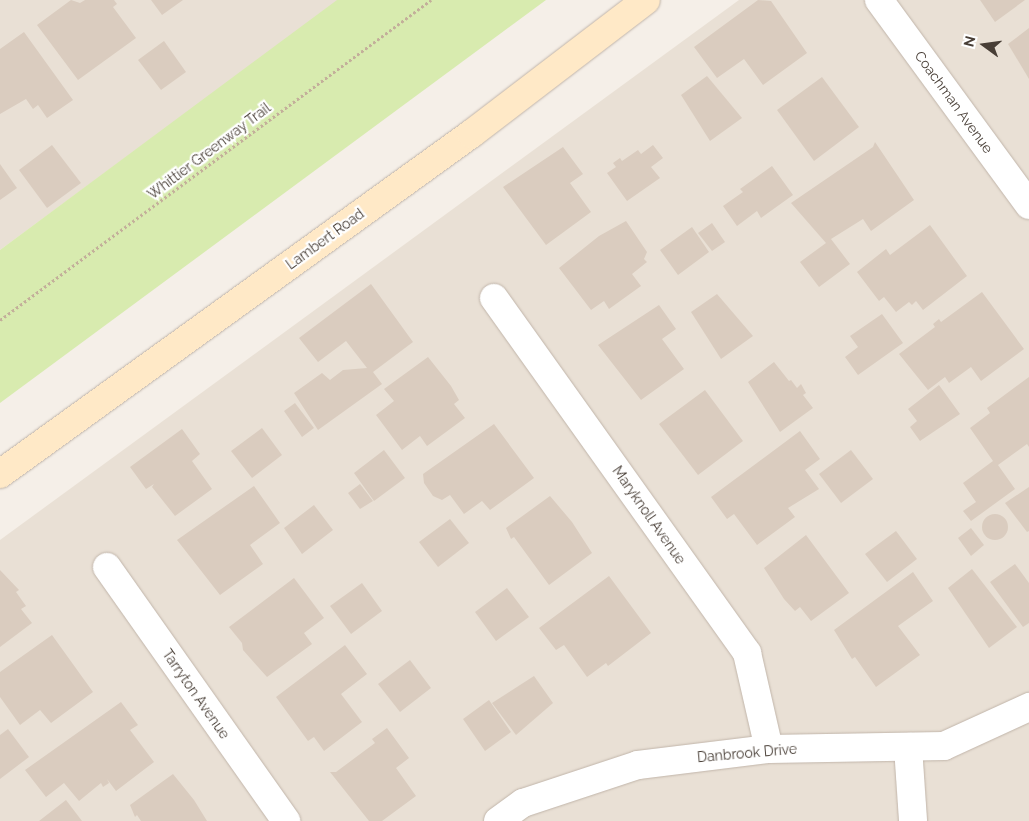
<!DOCTYPE html>
<style>
body{margin:0}
#map{position:relative;width:1029px;height:821px;overflow:hidden;background:#f5efe8;font-family:Raleway,sans-serif}
div>[style]{position:absolute}
.residential>*{inset:0;background:#e9e0d5}
.green>*{inset:0;background:#d8ebaf}
.building>*{inset:0;background:#daccbf}
.round{border-radius:50%}
.path>*{height:3px;margin-top:-1.5px;transform-origin:0;background:repeating-linear-gradient(90deg,#c3af9a 0 2.5px,transparent 0 5px)}
.roads{filter:drop-shadow(0 0 1px #c1b5aa) drop-shadow(0 0 1px #c1b5aa)}
.street>*{height:28px;margin:-14px;padding:0 14px;transform-origin:14px;border-radius:14px;background:#fff}
.secondary>*{height:28px;margin:-14px;padding:0 14px;transform-origin:14px;border-radius:14px;background:#ffe9c7}
span{translate:-50% -50%;white-space:nowrap;text-align:center;line-height:1.15;-webkit-text-stroke:4.5px #fff;paint-order:stroke}
.street-label{font-size:14px;color:#483e36}
.north{position:absolute;left:959px;top:20px;width:50px;height:50px;-webkit-text-stroke:4px #fff;paint-order:stroke;rotate:284deg;font-size:14px;font-weight:700;line-height:20px;text-align:center;color:#483e36}
.north::after{content:'';display:block;margin:auto;width:18px;height:22px;background:#483e36;clip-path:polygon(50% 0,100% 100%,50% 72%,0 100%)}
</style>
<div id="map">
<div class="residential">
<i style="clip-path:polygon(0 0,339px 0,0 250px)"></i>
<i style="clip-path:polygon(739px 0,1029px 0,1029px 821px,0 821px,0 540px)"></i>
</div>
<div class="green">
<i style="clip-path:polygon(337px 0,546px 0,0 403px,0 250px)"></i>
</div>
<div class="building">
<i style="clip-path:polygon(71px 0,80px 3px,85px 0,114px 0,117px 4px,113px 7px,136px 38px,78px 80px,37px 25px)"></i>
<i style="clip-path:polygon(151px 0,183px 0,162px 15px)"></i>
<i style="clip-path:polygon(758px 0,771px 1px,807px 53px,763px 85px,744px 59px,717px 78px,694px 47px)"></i>
<i style="clip-path:polygon(980px 0,1025px 0,995px 22px)"></i>
<i style="clip-path:polygon(1029px 28px,1029px 79px,1008px 44px)"></i>
<i style="clip-path:polygon(24px 32px,73px 100px,47px 118px,38px 105px,33px 109px,26px 99px,0 114px,0 49px)"></i>
<i style="clip-path:polygon(164px 41px,186px 72px,161px 90px,138px 60px)"></i>
<i style="clip-path:polygon(707px 76px,742px 118px,710px 141px,681px 95px)"></i>
<i style="clip-path:polygon(822px 77px,859px 127px,814px 161px,777px 110px)"></i>
<i style="clip-path:polygon(875px 142px,914px 200px,871px 231px,863px 219px,831px 239px,850px 264px,819px 287px,800px 262px,826px 243px,791px 203px,873px 147px)"></i>
<i style="clip-path:polygon(52px 145px,81px 183px,47px 208px,19px 170px)"></i>
<i style="clip-path:polygon(653px 145px,663px 158px,651px 167px,660px 178px,627px 201px,607px 173px,616px 167px,613px 163px,620px 158px,622px 161px,638px 150px,641px 154px)"></i>
<i style="clip-path:polygon(563px 147px,583px 174px,570px 183px,591px 212px,546px 245px,503px 187px)"></i>
<i style="clip-path:polygon(0 164px,17px 188px,0 200px)"></i>
<i style="clip-path:polygon(772px 166px,793px 195px,761px 218px,757px 211px,737px 226px,723px 206px,743px 192px,740px 189px)"></i>
<i style="clip-path:polygon(626px 221px,647px 252px,644px 259px,647px 262px,632px 274px,641px 286px,609px 309px,604px 301px,591px 310px,559px 268px,599px 236px)"></i>
<i style="clip-path:polygon(712px 223px,725px 242px,712px 251px,698px 233px)"></i>
<i style="clip-path:polygon(930px 225px,967px 276px,923px 310px,916px 301px,912px 305px,909px 302px,896px 312px,884px 297px,879px 301px,857px 272px,886px 249px,890px 255px)"></i>
<i style="clip-path:polygon(692px 227px,709px 252px,678px 275px,660px 250px)"></i>
<i style="clip-path:polygon(371px 284px,413px 342px,373px 372px,382px 384px,318px 430px,294px 393px,322px 373px,330px 380px,343px 370px,367px 368px,346px 341px,318px 362px,299px 338px)"></i>
<i style="clip-path:polygon(982px 292px,1024px 349px,981px 381px,971px 367px,949px 383px,945px 377px,928px 390px,899px 354px,935px 327px,933px 324px,939px 319px,941px 322px)"></i>
<i style="clip-path:polygon(717px 294px,753px 336px,721px 359px,691px 312px)"></i>
<i style="clip-path:polygon(659px 305px,676px 329px,662px 339px,684px 369px,641px 400px,598px 345px)"></i>
<i style="clip-path:polygon(882px 314px,903px 343px,858px 375px,845px 357px,858px 347px,850px 336px)"></i>
<i style="clip-path:polygon(428px 357px,451px 386px,459px 400px,454px 404px,465px 418px,427px 446px,420px 436px,402px 450px,376px 415px,394px 401px,384px 389px)"></i>
<i style="clip-path:polygon(774px 362px,789px 381px,791px 380px,797px 388px,801px 384px,806px 393px,803px 395px,813px 408px,780px 432px,748px 382px)"></i>
<i style="clip-path:polygon(1029px 377px,1029px 447px,1027px 444px,998px 465px,1015px 489px,971px 521px,963px 511px,976px 502px,963px 483px,993px 461px,970px 428px,990px 413px,987px 408px)"></i>
<i style="clip-path:polygon(939px 385px,960px 414px,920px 441px,910px 427px,917px 421px,908px 409px)"></i>
<i style="clip-path:polygon(705px 390px,743px 441px,698px 475px,659px 424px)"></i>
<i style="clip-path:polygon(295px 403px,314px 428px,302px 437px,284px 411px)"></i>
<i style="clip-path:polygon(494px 424px,534px 478px,490px 510px,482px 501px,464px 514px,450px 495px,442px 500px,433px 496px,424px 483px,423px 474px)"></i>
<i style="clip-path:polygon(262px 428px,282px 455px,252px 478px,231px 451px)"></i>
<i style="clip-path:polygon(182px 429px,200px 454px,192px 461px,212px 489px,175px 516px,152px 487px,154px 484px,146px 489px,130px 467px)"></i>
<i style="clip-path:polygon(800px 431px,820px 459px,805px 470px,819px 489px,788px 508px,795px 517px,757px 545px,734px 514px,727px 519px,711px 497px)"></i>
<i style="clip-path:polygon(384px 450px,405px 478px,374px 501px,354px 473px)"></i>
<i style="clip-path:polygon(851px 450px,873px 479px,841px 503px,819px 474px)"></i>
<i style="clip-path:polygon(360px 484px,373px 501px,360px 509px,348px 493px)"></i>
<i style="clip-path:polygon(254px 486px,280px 523px,250px 545px,263px 564px,220px 595px,177px 540px)"></i>
<i style="clip-path:polygon(1029px 487px,1029px 531px,1027px 532px,1005px 503px)"></i>
<i style="clip-path:polygon(550px 496px,572px 522px,592px 553px,549px 585px,514px 537px,511px 539px,506px 528px)"></i>
<i style="clip-path:polygon(314px 505px,333px 530px,302px 554px,284px 528px)"></i>
<i class="round" style="left:982px;top:514px;width:26px;height:26px"></i>
<i style="clip-path:polygon(450px 519px,469px 543px,438px 567px,419px 542px)"></i>
<i style="clip-path:polygon(971px 528px,984px 545px,971px 556px,958px 538px)"></i>
<i style="clip-path:polygon(896px 531px,917px 559px,887px 582px,865px 554px)"></i>
<i style="clip-path:polygon(806px 535px,849px 593px,811px 621px,800px 607px,795px 611px,784px 599px,764px 568px)"></i>
<i style="clip-path:polygon(1015px 564px,1029px 583px,1029px 623px,1023px 627px,990px 582px)"></i>
<i style="clip-path:polygon(972px 569px,1017px 627px,989px 648px,948px 588px)"></i>
<i style="clip-path:polygon(0 570px,19px 590px,16px 592px,26px 606px,21px 609px,32px 623px,0 647px)"></i>
<i style="clip-path:polygon(913px 572px,933px 601px,898px 626px,920px 655px,876px 687px,855px 657px,852px 659px,834px 630px)"></i>
<i style="clip-path:polygon(609px 576px,651px 633px,608px 666px,606px 663px,587px 677px,564px 645px,556px 650px,539px 628px)"></i>
<i style="clip-path:polygon(294px 578px,324px 618px,304px 633px,312px 644px,267px 677px,243px 650px,242px 643px,229px 627px)"></i>
<i style="clip-path:polygon(362px 583px,382px 611px,351px 634px,330px 606px)"></i>
<i style="clip-path:polygon(507px 588px,529px 617px,496px 641px,475px 612px)"></i>
<i style="clip-path:polygon(52px 635px,93px 692px,51px 723px,40px 710px,20px 725px,0 697px,0 672px)"></i>
<i style="clip-path:polygon(345px 645px,367px 674px,341px 694px,362px 722px,324px 751px,314px 737px,308px 741px,276px 697px)"></i>
<i style="clip-path:polygon(410px 660px,431px 688px,400px 712px,378px 684px)"></i>
<i style="clip-path:polygon(534px 676px,553px 703px,516px 735px,492px 703px)"></i>
<i style="clip-path:polygon(489px 700px,511px 732px,485px 751px,463px 719px)"></i>
<i style="clip-path:polygon(121px 702px,138px 725px,130px 730px,154px 762px,116px 791px,107px 779px,109px 783px,103px 787px,101px 783px,79px 801px,64px 783px,46px 797px,25px 770px)"></i>
<i style="clip-path:polygon(387px 728px,409px 758px,396px 768px,416px 796px,382px 821px,369px 821px,330px 772px,336px 772px,375px 743px,372px 739px)"></i>
<i style="clip-path:polygon(8px 729px,29px 757px,0 779px,0 735px)"></i>
<i style="clip-path:polygon(173px 774px,194px 800px,207px 821px,141px 821px,137px 815px,135px 817px,130px 805px)"></i>
<i style="clip-path:polygon(66px 800px,82px 821px,39px 821px)"></i>
</div>
<div class="path">
<i style="left:0;top:320px;width:537px;rotate:-36.59deg"></i>
</div>
<div class="roads">
<div class="street">
<i style="left:879px;top:0;width:254px;rotate:53.8deg"></i>
<i style="left:494px;top:298px;width:436px;rotate:54.5deg"></i>
<i style="left:747px;top:653px;width:98px;rotate:77.1deg"></i>
<i style="left:107px;top:567px;width:311px;rotate:54.8deg"></i>
<i style="left:908px;top:747px;width:74px;rotate:86.1deg"></i>
<i style="left:498px;top:821px;width:31px;rotate:-36deg"></i>
<i style="left:523px;top:803px;width:121px;rotate:-18.3deg"></i>
<i style="left:638px;top:765px;width:132px;rotate:-7deg"></i>
<i style="left:769px;top:749px;width:175px;rotate:-1deg"></i>
<i style="left:944px;top:746px;width:94px;rotate:-24.6deg"></i>
</div>
<div class="secondary">
<i style="left:0;top:474px;width:581px;rotate:-35.82deg"></i>
<i style="left:471px;top:134px;width:220px;rotate:-37.4deg"></i>
</div>
</div>
<div class="street-label">
<span style="left:954px;top:102px;rotate:54deg">Coachman Avenue</span>
<span style="left:209px;top:151px;rotate:-37deg">Whittier Greenway Trail</span>
<span style="left:325px;top:239px;rotate:-36deg">Lambert Road</span>
<span style="left:649px;top:515px;rotate:55deg">Maryknoll Avenue</span>
<span style="left:196px;top:694px;rotate:55deg">Tarryton Avenue</span>
<span style="left:747px;top:753px;rotate:-5deg">Danbrook Drive</span>
</div>
<div class="north">N</div>
</div>
